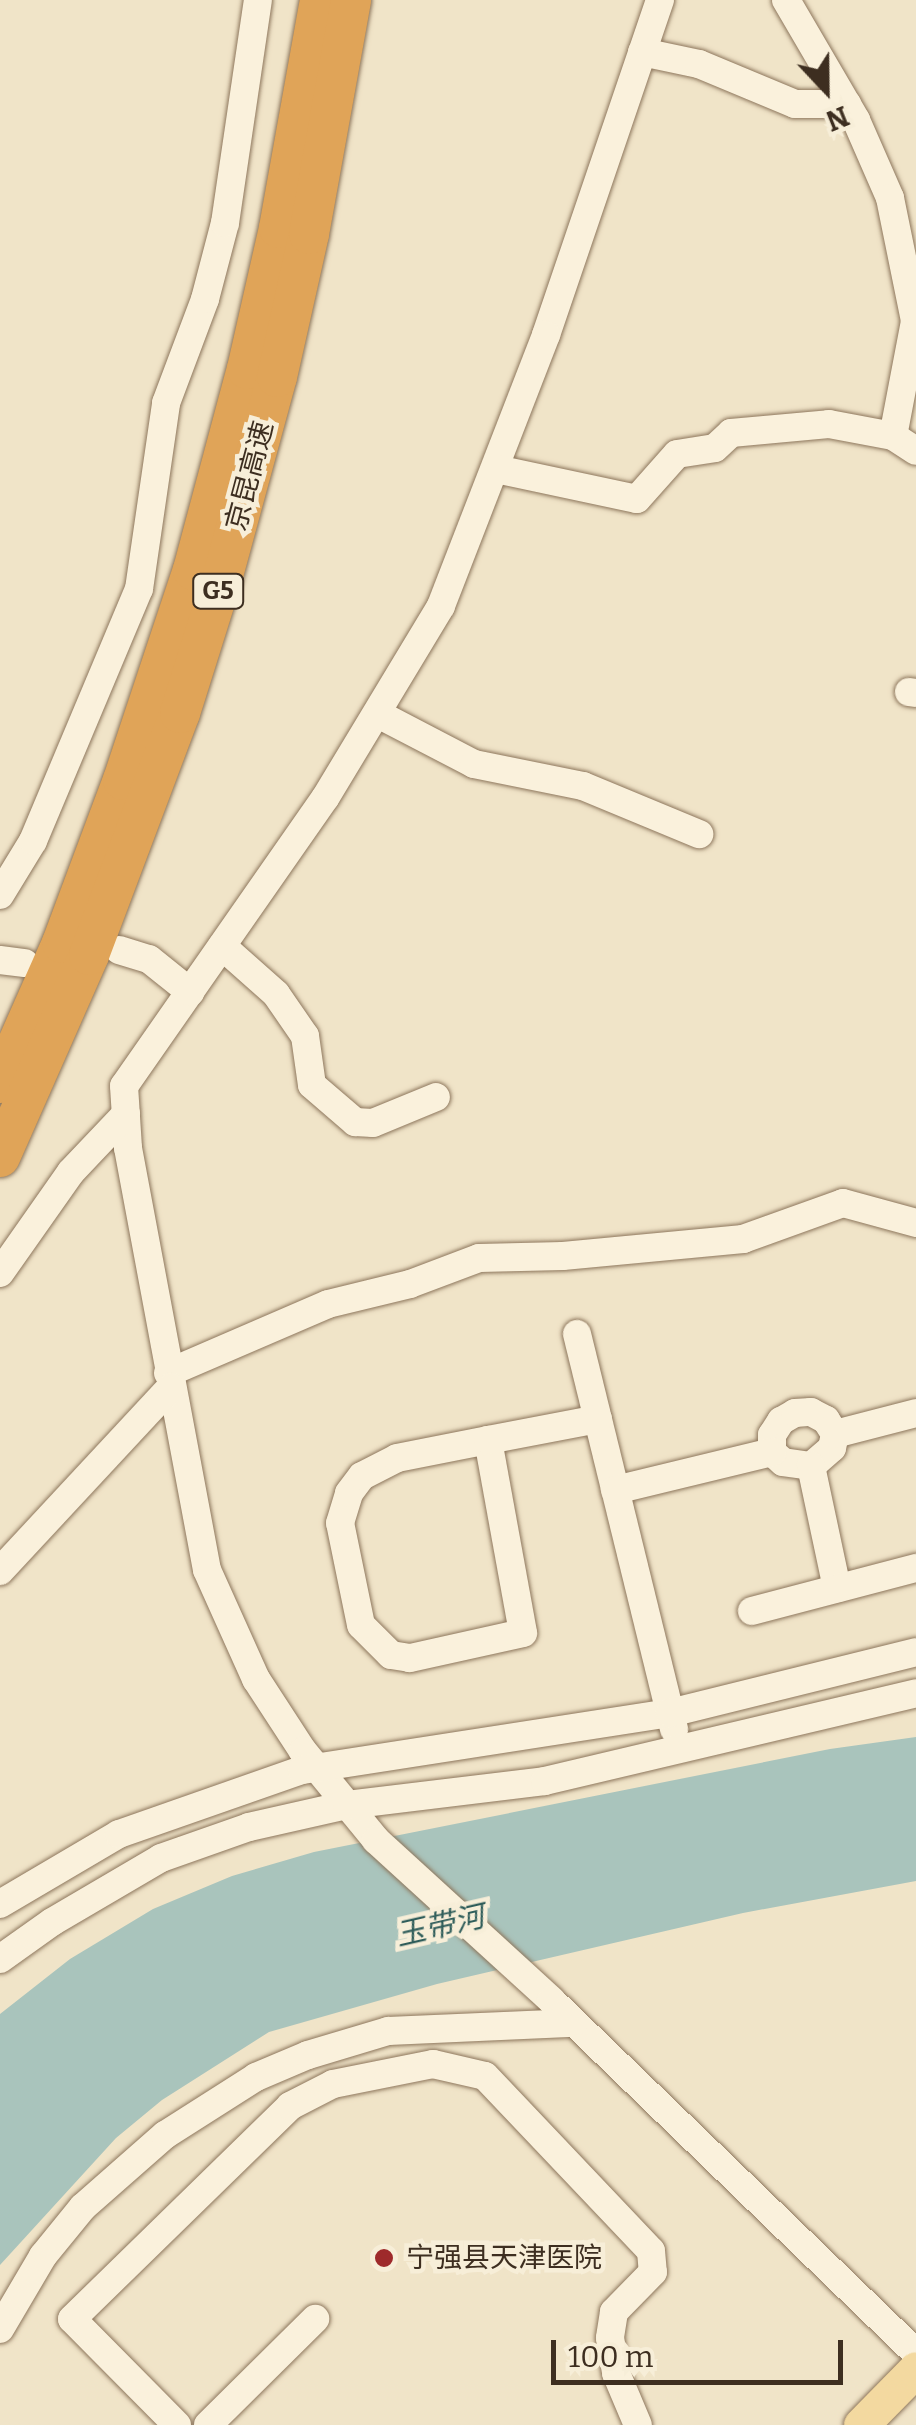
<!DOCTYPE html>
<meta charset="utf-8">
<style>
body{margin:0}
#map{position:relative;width:916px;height:2425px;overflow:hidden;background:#f0e4c8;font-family:Bitter,"Noto Sans SC",serif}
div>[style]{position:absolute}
.water>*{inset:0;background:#a9c4bc}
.roads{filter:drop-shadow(0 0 2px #8d765c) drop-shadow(0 0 2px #8d765c)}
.minor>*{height:28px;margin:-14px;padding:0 14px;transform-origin:14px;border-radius:14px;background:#faf1dc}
.major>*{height:35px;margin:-17.5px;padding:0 17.5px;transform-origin:17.5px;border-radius:17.5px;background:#f3d9a0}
.highway>*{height:40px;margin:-20px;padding:0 20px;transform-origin:20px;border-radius:20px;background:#e0a458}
.dots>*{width:28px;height:28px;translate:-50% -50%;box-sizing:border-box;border:5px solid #f7eed8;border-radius:50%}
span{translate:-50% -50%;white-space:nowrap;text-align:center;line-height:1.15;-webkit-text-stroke:9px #f7eed8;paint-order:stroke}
.shield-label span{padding:2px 8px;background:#f7eed8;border:2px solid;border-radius:8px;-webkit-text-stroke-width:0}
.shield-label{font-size:25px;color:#3d2e20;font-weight:700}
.street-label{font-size:28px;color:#3d2e20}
.poi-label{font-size:28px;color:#3d2e20}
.left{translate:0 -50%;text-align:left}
.water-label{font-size:30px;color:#2f5d5a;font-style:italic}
.north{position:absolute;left:776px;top:40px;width:100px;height:100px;-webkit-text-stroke:8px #f7eed8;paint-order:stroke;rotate:158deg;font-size:28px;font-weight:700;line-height:40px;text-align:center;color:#3d2e20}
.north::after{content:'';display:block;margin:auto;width:35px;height:45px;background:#3d2e20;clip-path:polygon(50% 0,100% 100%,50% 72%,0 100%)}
.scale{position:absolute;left:551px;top:2340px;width:292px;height:45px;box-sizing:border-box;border:5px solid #3d2e20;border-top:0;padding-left:12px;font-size:30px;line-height:35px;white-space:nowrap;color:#3d2e20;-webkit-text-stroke:8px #f7eed8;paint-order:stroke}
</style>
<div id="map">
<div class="water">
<i style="clip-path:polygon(916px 1737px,916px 1881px,743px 1913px,437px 1984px,269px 2032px,162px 2100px,116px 2138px,0 2265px,0 2014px,70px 1959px,153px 1909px,232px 1876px,314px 1852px,830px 1749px)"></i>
</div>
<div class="roads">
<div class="minor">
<i style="left:660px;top:0;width:354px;rotate:108.8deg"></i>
<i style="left:546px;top:335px;width:291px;rotate:111.2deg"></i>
<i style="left:441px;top:606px;width:224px;rotate:121.1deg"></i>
<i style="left:325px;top:798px;width:351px;rotate:124.9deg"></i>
<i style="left:124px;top:1086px;width:62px;rotate:86.3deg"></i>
<i style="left:128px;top:1148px;width:429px;rotate:79.4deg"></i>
<i style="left:207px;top:1570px;width:120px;rotate:65.8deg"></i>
<i style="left:256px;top:1679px;width:86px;rotate:56.9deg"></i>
<i style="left:303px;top:1751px;width:115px;rotate:50.6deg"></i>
<i style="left:376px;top:1840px;width:237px;rotate:42.4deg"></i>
<i style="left:551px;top:2000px;width:508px;rotate:44.04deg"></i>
<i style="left:786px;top:0;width:139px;rotate:59.7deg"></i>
<i style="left:856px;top:120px;width:85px;rotate:66.4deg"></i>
<i style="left:890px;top:198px;width:126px;rotate:78.5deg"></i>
<i style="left:915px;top:321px;width:117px;rotate:100.8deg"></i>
<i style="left:893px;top:436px;width:27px;rotate:33deg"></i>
<i style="left:642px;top:52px;width:58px;rotate:11.9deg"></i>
<i style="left:699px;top:64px;width:104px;rotate:22.6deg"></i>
<i style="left:795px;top:104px;width:52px"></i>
<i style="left:496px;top:469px;width:144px;rotate:12deg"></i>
<i style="left:637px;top:499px;width:60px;rotate:-48.4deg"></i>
<i style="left:677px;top:454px;width:38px;rotate:-9deg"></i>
<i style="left:715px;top:448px;width:22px;rotate:-43deg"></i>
<i style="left:731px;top:433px;width:98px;rotate:-5.2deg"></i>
<i style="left:829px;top:424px;width:65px;rotate:10.6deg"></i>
<i style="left:909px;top:692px;width:7px;rotate:8deg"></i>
<i style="left:378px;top:714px;width:108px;rotate:27.5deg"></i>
<i style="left:474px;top:764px;width:111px;rotate:11.4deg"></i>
<i style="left:583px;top:786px;width:126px;rotate:22.5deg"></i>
<i style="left:0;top:895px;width:63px;rotate:-58.6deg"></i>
<i style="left:33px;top:841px;width:273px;rotate:-67.2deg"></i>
<i style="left:139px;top:589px;width:188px;rotate:-81.7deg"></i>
<i style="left:166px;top:403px;width:111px;rotate:-69.4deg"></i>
<i style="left:205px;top:299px;width:79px;rotate:-75.3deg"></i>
<i style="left:225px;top:223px;width:225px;rotate:-81.6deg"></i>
<i style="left:222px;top:946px;width:72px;rotate:41.6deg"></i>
<i style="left:276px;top:994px;width:51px;rotate:55.4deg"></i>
<i style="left:305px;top:1036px;width:49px;rotate:81.9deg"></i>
<i style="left:312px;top:1085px;width:57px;rotate:40.7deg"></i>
<i style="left:355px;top:1122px;width:18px;rotate:3deg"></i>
<i style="left:373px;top:1123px;width:68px;rotate:-22.4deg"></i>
<i style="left:119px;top:950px;width:31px;rotate:17deg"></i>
<i style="left:149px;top:959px;width:53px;rotate:38.8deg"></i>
<i style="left:0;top:960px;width:25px;rotate:7deg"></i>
<i style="left:0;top:1273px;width:123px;rotate:-54.9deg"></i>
<i style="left:71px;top:1172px;width:80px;rotate:-46.5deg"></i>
<i style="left:577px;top:1334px;width:407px;rotate:76.2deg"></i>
<i style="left:168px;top:1373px;width:174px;rotate:-23.3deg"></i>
<i style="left:328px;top:1304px;width:84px;rotate:-13.7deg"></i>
<i style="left:410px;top:1284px;width:74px;rotate:-20.6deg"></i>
<i style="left:479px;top:1258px;width:84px;rotate:-1.4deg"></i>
<i style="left:563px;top:1256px;width:181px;rotate:-5.4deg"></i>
<i style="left:743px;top:1239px;width:106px;rotate:-19.8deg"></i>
<i style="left:843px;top:1203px;width:76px;rotate:15.3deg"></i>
<i style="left:811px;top:1412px;width:17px;rotate:28deg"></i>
<i style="left:826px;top:1420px;width:17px;rotate:57deg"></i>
<i style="left:835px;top:1434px;width:14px;rotate:102deg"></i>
<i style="left:832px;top:1448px;width:28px;rotate:139deg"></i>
<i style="left:811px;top:1466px;width:28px;rotate:-172deg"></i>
<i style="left:783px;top:1462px;width:15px;rotate:-138deg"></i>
<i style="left:772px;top:1452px;width:17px;rotate:-90deg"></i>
<i style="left:772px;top:1435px;width:17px;rotate:-57deg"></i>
<i style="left:781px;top:1421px;width:16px;rotate:-30deg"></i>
<i style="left:795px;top:1413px;width:16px;rotate:-4deg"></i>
<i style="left:835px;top:1434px;width:84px;rotate:-14.5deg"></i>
<i style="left:488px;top:1440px;width:196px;rotate:79.7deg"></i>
<i style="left:523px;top:1633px;width:116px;rotate:167.5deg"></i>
<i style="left:410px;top:1658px;width:19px;rotate:-171deg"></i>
<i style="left:391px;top:1655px;width:42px;rotate:-135deg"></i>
<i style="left:361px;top:1625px;width:104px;rotate:-101.6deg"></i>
<i style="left:340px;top:1523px;width:31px;rotate:-73deg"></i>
<i style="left:349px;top:1493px;width:21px;rotate:-53deg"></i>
<i style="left:362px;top:1476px;width:39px;rotate:-27deg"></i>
<i style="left:397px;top:1458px;width:93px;rotate:-11.2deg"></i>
<i style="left:488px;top:1440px;width:112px;rotate:-10.8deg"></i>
<i style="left:811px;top:1466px;width:125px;rotate:78deg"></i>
<i style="left:615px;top:1490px;width:162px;rotate:-13.6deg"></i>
<i style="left:0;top:1571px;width:251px;rotate:-47.1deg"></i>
<i style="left:752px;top:1611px;width:170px;rotate:-14.7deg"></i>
<i style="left:0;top:1904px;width:138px;rotate:-30.5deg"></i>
<i style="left:119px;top:1834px;width:194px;rotate:-19.3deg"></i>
<i style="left:302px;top:1770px;width:372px;rotate:-8.8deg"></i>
<i style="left:670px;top:1713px;width:253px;rotate:-13.9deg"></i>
<i style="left:0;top:1959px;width:64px;rotate:-35.4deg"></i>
<i style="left:52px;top:1922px;width:126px;rotate:-30.4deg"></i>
<i style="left:161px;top:1858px;width:93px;rotate:-19.4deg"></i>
<i style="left:249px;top:1827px;width:100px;rotate:-12.7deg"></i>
<i style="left:347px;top:1805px;width:199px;rotate:-6.9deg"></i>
<i style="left:545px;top:1781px;width:381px;rotate:-13.3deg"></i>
<i style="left:0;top:2329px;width:85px;rotate:-59.5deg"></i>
<i style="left:43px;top:2256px;width:63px;rotate:-50.8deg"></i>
<i style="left:83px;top:2207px;width:109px;rotate:-41.3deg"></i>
<i style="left:165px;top:2135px;width:108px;rotate:-32.5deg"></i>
<i style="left:256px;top:2077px;width:56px;rotate:-22.9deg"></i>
<i style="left:308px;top:2055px;width:84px;rotate:-16.7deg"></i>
<i style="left:388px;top:2031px;width:186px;rotate:-2.5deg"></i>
<i style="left:177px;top:2425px;width:149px;rotate:-134.7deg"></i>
<i style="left:72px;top:2319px;width:305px;rotate:-44.3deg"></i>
<i style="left:290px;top:2106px;width:48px;rotate:-27.1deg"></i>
<i style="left:333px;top:2084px;width:102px;rotate:-11.3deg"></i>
<i style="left:433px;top:2064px;width:53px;rotate:13deg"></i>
<i style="left:485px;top:2076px;width:241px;rotate:46.5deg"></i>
<i style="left:651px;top:2251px;width:21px;rotate:85deg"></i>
<i style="left:653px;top:2272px;width:56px;rotate:134.3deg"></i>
<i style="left:614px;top:2312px;width:26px;rotate:99deg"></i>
<i style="left:610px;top:2338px;width:36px;rotate:80deg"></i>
<i style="left:616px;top:2373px;width:56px;rotate:67.1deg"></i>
<i style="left:208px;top:2425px;width:151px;rotate:-44.7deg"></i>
</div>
<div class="major">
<i style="left:861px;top:2425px;width:78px;rotate:-45.5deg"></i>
</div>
<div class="highway">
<i style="left:0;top:1083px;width:153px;rotate:-66.1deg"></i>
<i style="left:62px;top:943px;width:174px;rotate:-69.5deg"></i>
<i style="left:123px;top:780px;width:221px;rotate:-71.6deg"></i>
<i style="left:193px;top:570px;width:208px;rotate:-75deg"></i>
<i style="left:247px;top:369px;width:145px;rotate:-77.2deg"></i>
<i style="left:279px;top:228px;width:232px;rotate:-79.8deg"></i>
<i style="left:0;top:1157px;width:221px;rotate:-66.2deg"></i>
<i style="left:89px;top:955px;width:259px;rotate:-69.4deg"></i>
<i style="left:180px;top:713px;width:140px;rotate:-72.6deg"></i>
<i style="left:222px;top:579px;width:209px;rotate:-74.8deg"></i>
<i style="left:277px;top:377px;width:147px;rotate:-77.4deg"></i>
<i style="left:309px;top:234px;width:238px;rotate:-79.8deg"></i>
</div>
</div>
<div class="dots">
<i style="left:384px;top:2258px;background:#9e2a2b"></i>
</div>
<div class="shield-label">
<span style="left:218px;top:591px">G5</span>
</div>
<div class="street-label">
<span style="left:250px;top:476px;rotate:-75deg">京昆高速</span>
</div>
<div class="poi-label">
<span class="left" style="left:406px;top:2258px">宁强县天津医院</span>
</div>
<div class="water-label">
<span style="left:440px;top:1926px;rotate:-13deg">玉带河</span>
</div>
<div class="north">N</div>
<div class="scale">100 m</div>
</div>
